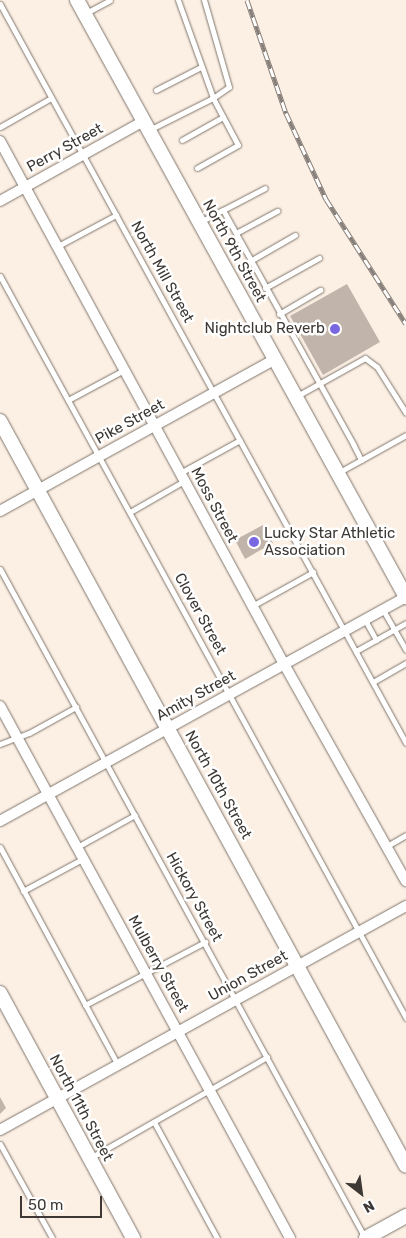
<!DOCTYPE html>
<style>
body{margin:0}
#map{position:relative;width:406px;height:1238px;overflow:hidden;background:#fcf0e5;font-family:Rubik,sans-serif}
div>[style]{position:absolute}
.building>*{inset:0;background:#c1b5ab}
.roads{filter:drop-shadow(0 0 1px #80766c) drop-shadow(0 0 1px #80766c)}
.lane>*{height:5px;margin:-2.5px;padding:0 2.5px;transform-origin:2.5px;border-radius:2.5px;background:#fff}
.street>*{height:10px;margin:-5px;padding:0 5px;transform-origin:5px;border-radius:5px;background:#fff}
.secondary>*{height:14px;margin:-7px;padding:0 7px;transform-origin:7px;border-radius:7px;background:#fff}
.rail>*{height:5px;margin-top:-2.5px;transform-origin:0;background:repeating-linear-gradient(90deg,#fff 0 9px,#877f79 0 18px);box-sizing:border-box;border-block:1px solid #877f79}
.dots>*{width:14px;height:14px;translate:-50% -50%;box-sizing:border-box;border:2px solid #fff;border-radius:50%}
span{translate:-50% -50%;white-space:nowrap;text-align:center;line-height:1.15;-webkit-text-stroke:5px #fff;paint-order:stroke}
.street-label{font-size:15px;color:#3d3834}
.poi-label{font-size:15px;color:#3d3834}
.right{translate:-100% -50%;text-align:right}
.left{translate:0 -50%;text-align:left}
.north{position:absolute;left:336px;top:1168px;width:50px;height:50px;-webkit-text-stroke:4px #fff;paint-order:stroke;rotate:150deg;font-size:14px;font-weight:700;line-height:20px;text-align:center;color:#3d3834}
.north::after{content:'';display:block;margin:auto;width:18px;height:22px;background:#3d3834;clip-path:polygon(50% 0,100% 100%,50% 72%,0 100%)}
.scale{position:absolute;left:20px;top:1196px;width:82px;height:22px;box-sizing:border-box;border:2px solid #3d3834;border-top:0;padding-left:6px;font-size:15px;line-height:18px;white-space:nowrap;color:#3d3834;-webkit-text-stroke:4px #fff;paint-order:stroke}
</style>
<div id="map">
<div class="building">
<i style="clip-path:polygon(347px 284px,380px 342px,323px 375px,290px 316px)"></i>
<i style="clip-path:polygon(263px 525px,273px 543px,245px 559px,235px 540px)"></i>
<i style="clip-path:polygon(0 1097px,6px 1108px,0 1114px)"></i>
</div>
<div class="roads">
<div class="lane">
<i style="left:178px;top:0;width:104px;rotate:70.3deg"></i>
<i style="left:213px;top:98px;width:19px;rotate:-35deg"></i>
<i style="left:229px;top:87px;width:91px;rotate:-106deg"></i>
<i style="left:0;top:4px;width:843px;rotate:61.22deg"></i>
<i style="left:86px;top:13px;width:27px;rotate:-28deg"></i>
<i style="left:156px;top:90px;width:51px;rotate:-27.1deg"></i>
<i style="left:0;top:127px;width:59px;rotate:-29.6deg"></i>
<i style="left:149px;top:130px;width:72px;rotate:-26.6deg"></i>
<i style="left:213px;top:98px;width:53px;rotate:62deg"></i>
<i style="left:238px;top:145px;width:47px;rotate:150.7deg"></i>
<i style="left:182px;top:140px;width:47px;rotate:-29.3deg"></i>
<i style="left:223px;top:210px;width:47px;rotate:-27.6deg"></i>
<i style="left:200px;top:222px;width:26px;rotate:-28deg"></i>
<i style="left:223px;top:210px;width:268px;rotate:60.9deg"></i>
<i style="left:353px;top:444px;width:18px;rotate:63deg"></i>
<i style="left:361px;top:460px;width:26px;rotate:151deg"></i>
<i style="left:236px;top:233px;width:47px;rotate:-28.2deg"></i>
<i style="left:58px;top:246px;width:66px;rotate:-28.1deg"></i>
<i style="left:250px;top:261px;width:52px;rotate:-30deg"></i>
<i style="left:0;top:276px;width:846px;rotate:61.31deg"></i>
<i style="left:265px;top:288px;width:62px;rotate:-29.1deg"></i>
<i style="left:279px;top:314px;width:48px;rotate:-30.3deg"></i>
<i style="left:297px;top:396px;width:78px;rotate:-29.2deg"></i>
<i style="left:365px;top:358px;width:15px;rotate:37deg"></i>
<i style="left:377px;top:367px;width:54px;rotate:57.8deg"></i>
<i style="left:68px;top:400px;width:64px;rotate:-28.2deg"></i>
<i style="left:361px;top:460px;width:51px;rotate:-29.1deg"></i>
<i style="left:180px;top:473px;width:68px;rotate:-28.8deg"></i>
<i style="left:130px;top:512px;width:62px;rotate:-29.9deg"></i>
<i style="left:0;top:569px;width:762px;rotate:61.38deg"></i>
<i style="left:252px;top:606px;width:70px;rotate:-29.1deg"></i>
<i style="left:383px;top:610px;width:46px;rotate:60.1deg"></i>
<i style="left:365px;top:620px;width:23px;rotate:61deg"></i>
<i style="left:356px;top:651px;width:57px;rotate:-29.2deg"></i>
<i style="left:373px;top:682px;width:38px;rotate:-30deg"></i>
<i style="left:0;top:744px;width:31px;rotate:-21deg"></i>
<i style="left:29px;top:733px;width:54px;rotate:-29deg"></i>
<i style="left:387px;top:846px;width:22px;rotate:-30deg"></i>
<i style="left:0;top:847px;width:248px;rotate:61.6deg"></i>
<i style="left:77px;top:847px;width:66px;rotate:-28.9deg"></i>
<i style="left:23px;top:891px;width:69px;rotate:-28.4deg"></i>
<i style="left:85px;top:1005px;width:136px;rotate:-27.7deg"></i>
<i style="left:154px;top:1122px;width:132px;rotate:61.5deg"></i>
<i style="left:0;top:1144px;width:107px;rotate:61deg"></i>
<i style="left:90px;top:1158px;width:204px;rotate:-29.7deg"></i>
</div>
<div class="street">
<i style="left:0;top:141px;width:595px;rotate:61.5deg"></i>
<i style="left:284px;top:664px;width:249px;rotate:60.7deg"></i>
<i style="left:0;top:201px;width:165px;rotate:-29.1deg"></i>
<i style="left:0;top:511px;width:314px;rotate:-28.9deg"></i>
<i style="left:0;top:706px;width:606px;rotate:61.4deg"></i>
<i style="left:0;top:821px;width:464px;rotate:-28.9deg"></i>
<i style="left:0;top:1130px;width:464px;rotate:-28.9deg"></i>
</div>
<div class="secondary">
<i style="left:77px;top:0;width:682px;rotate:61.14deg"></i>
<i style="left:0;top:421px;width:848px;rotate:61.41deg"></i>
<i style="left:0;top:993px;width:279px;rotate:61.5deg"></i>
<i style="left:366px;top:1238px;width:46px;rotate:-28.8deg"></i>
</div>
</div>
<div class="rail">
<i style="left:247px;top:0;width:120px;rotate:71deg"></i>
<i style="left:286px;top:113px;width:95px;rotate:65.1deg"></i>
<i style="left:326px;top:199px;width:148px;rotate:57.4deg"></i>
</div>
<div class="dots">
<i style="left:335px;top:329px;background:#7966e1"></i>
<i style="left:254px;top:542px;background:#7966e1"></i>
</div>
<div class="street-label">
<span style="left:65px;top:148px;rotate:-29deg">Perry Street</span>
<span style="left:234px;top:251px;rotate:61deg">North 9th Street</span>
<span style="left:162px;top:272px;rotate:61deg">North Mill Street</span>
<span style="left:130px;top:422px;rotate:-29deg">Pike Street</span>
<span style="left:214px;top:505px;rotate:62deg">Moss Street</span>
<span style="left:200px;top:614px;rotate:61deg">Clover Street</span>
<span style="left:196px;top:696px;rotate:-29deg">Amity Street</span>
<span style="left:218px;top:785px;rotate:61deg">North 10th Street</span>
<span style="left:194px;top:897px;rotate:61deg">Hickory Street</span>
<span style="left:158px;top:964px;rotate:61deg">Mulberry Street</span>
<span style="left:248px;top:976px;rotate:-29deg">Union Street</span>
<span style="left:81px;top:1108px;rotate:62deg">North 11th Street</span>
</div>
<div class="poi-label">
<span class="right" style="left:325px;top:329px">Nightclub Reverb</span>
<span class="left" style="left:264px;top:542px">Lucky Star Athletic<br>Association</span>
</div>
<div class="north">N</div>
<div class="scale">50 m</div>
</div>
